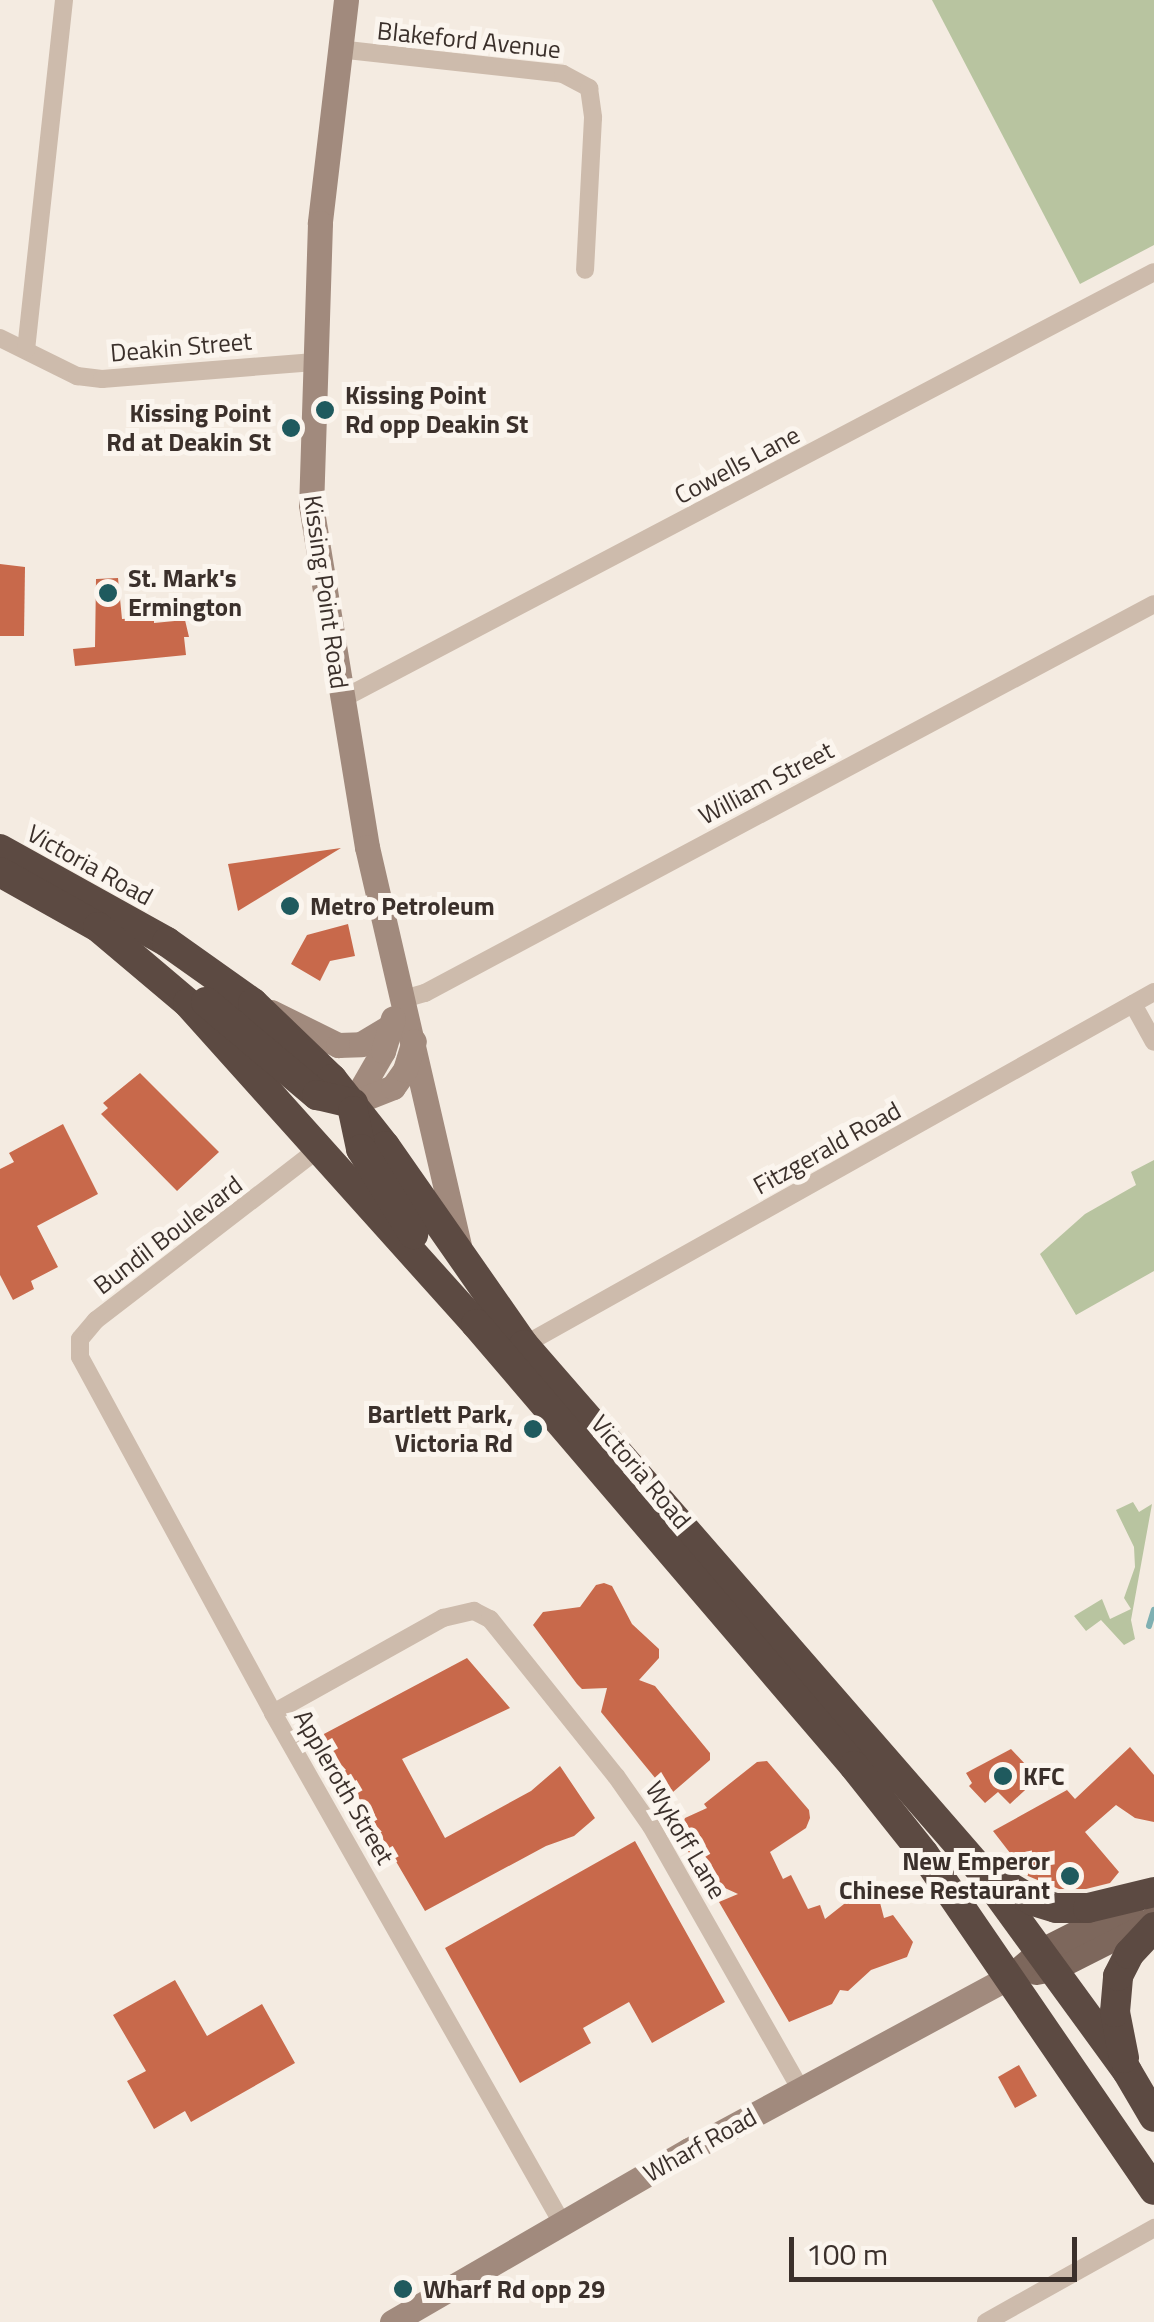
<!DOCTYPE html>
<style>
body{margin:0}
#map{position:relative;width:1154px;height:2322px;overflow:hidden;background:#f4ebe1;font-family:"Titillium Web",sans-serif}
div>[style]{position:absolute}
.green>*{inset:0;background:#b8c4a0}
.stream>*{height:6px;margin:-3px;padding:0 3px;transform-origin:3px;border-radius:3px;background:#7fb0b2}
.building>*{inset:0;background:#c8694b}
.street>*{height:18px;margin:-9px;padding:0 9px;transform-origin:9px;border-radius:9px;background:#cdbbac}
.secondary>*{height:25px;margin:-12.5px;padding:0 12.5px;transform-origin:12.5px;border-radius:12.5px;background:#a18a7d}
.primary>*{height:25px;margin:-12.5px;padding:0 12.5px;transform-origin:12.5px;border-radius:12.5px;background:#7d675c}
.highway>*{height:30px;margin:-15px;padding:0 15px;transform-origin:15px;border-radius:15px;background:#5c4a42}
.dots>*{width:28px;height:28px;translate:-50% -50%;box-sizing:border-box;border:5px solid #fbf5ee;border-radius:50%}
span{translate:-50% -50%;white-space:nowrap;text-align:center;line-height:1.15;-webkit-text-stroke:10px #fbf5ee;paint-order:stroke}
.street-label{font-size:25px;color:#3b302b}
.poi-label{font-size:25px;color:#3b302b;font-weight:700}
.left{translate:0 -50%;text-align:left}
.right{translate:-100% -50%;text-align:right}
.scale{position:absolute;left:789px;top:2237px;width:288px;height:45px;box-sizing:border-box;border:5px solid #3b302b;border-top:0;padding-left:12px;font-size:30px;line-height:35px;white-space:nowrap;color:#3b302b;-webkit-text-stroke:8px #fbf5ee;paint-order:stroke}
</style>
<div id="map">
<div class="green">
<i style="clip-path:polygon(932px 0,1154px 0,1154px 245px,1080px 284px)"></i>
<i style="clip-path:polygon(1154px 1160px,1154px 1271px,1076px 1315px,1040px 1254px,1085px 1214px,1136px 1185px,1131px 1172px)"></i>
<i style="clip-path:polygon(1133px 1502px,1139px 1512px,1152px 1504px,1131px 1620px,1135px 1639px,1124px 1645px,1101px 1620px,1086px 1631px,1074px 1616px,1102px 1599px,1110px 1619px,1131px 1609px,1124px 1598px,1135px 1567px,1134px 1547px,1116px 1510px)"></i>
</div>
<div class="stream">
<i style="left:1149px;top:1626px;width:17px;rotate:-73deg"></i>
</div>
<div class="building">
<i style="clip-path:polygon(0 564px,25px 567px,24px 636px,0 636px)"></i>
<i style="clip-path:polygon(118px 578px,122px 619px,154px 617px,154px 623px,185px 620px,189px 637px,184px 637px,186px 655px,75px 666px,73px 649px,95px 647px,96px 579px)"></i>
<i style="clip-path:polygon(341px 848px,238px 911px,228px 864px)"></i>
<i style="clip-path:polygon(348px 924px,355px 956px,330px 961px,320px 981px,291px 964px,307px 935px)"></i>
<i style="clip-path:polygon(140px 1073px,219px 1152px,177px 1191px,101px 1114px,108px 1108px,103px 1103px)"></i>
<i style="clip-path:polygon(63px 1124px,98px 1194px,37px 1226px,58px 1267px,31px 1281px,34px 1289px,13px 1300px,0 1275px,0 1169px,14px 1162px,9px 1153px)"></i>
<i style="clip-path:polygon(604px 1583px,612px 1586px,632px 1624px,659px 1649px,659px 1658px,639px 1680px,655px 1686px,710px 1753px,710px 1760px,673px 1792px,665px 1790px,601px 1712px,607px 1688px,582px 1689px,577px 1684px,533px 1625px,543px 1612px,580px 1607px,596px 1585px)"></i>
<i style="clip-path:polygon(467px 1658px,510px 1708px,402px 1759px,445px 1838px,531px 1791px,560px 1766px,595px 1818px,574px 1836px,546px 1846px,425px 1911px,322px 1735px)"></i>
<i style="clip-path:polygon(1130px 1747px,1154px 1775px,1154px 1822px,1135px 1818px,1116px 1805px,1085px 1832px,1119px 1872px,1110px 1883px,1086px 1889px,1059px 1889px,1028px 1876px,993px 1831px,1067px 1790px,1075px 1799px)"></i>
<i style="clip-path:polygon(1011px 1749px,1038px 1778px,1010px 1804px,998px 1792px,985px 1803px,969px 1786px,972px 1783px,966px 1773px)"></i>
<i style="clip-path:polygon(767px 1761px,809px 1810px,810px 1818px,806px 1828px,770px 1852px,783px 1879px,791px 1875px,808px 1909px,820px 1905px,825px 1919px,863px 1889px,872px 1890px,878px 1895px,884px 1918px,893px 1915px,913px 1942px,907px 1957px,871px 1970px,848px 1991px,840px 1990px,832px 2004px,789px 2022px,719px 1902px,738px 1894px,703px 1878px,679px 1835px,685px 1818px,707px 1808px,704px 1804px,757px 1762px)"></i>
<i style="clip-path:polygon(635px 1841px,725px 2002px,652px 2043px,629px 2002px,583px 2028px,591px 2043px,520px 2083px,445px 1948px)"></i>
<i style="clip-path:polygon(175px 1980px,207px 2036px,262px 2004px,295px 2063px,191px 2122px,185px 2111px,154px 2129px,127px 2081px,146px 2071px,113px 2015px)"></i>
<i style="clip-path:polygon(1019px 2065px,1037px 2096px,1015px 2108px,998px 2077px)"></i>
</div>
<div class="street">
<i style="left:338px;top:49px;width:226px;rotate:6.3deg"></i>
<i style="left:563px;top:74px;width:30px;rotate:28deg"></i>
<i style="left:589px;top:88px;width:30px;rotate:82deg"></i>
<i style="left:593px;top:118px;width:152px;rotate:93deg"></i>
<i style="left:0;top:338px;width:86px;rotate:26.3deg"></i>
<i style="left:77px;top:376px;width:25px;rotate:7deg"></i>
<i style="left:102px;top:379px;width:213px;rotate:-4.6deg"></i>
<i style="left:26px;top:350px;width:352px;rotate:-83.8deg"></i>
<i style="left:342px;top:699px;width:917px;rotate:-27.74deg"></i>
<i style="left:400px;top:1000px;width:26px;rotate:-16deg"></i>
<i style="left:425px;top:993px;width:826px;rotate:-28.08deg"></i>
<i style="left:1133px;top:1004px;width:43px;rotate:61.1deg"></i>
<i style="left:317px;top:1150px;width:279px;rotate:142.4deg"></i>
<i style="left:96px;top:1320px;width:25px;rotate:130deg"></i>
<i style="left:80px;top:1339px;width:18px;rotate:90deg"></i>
<i style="left:80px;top:1357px;width:405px;rotate:61.5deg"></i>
<i style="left:273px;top:1713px;width:586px;rotate:60.46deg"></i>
<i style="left:524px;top:1345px;width:722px;rotate:-29.26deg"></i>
<i style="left:273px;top:1713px;width:195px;rotate:-29.2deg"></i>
<i style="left:443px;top:1618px;width:32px;rotate:-13deg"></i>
<i style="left:474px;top:1611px;width:18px;rotate:27deg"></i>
<i style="left:490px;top:1619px;width:201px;rotate:51.3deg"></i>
<i style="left:616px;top:1776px;width:61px;rotate:55deg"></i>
<i style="left:651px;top:1826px;width:304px;rotate:60.4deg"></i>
<i style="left:986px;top:2322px;width:193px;rotate:-29.2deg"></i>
</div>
<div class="secondary">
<i style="left:346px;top:0;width:225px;rotate:96.7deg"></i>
<i style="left:320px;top:223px;width:282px;rotate:91.8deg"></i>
<i style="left:311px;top:505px;width:347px;rotate:80.7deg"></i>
<i style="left:367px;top:847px;width:409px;rotate:77deg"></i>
<i style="left:271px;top:1012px;width:75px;rotate:26.2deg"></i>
<i style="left:338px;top:1045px;width:23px;rotate:-2deg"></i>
<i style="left:361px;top:1044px;width:35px;rotate:-31deg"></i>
<i style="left:353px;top:1103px;width:60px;rotate:-60deg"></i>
<i style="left:383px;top:1051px;width:34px;rotate:-73deg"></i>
<i style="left:353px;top:1103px;width:43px;rotate:-21.8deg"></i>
<i style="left:393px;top:1087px;width:21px;rotate:-55deg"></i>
<i style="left:405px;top:1070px;width:30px;rotate:-73deg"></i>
<i style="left:392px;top:2322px;width:343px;rotate:-30.1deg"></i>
<i style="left:689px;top:2150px;width:366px;rotate:-28.4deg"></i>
</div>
<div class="primary">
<i style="left:1036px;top:1972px;width:17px;rotate:-10deg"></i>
<i style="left:1053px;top:1969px;width:113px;rotate:-26.8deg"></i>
<i style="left:1011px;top:1976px;width:38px;rotate:-41deg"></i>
<i style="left:1040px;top:1951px;width:102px;rotate:-26.8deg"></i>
</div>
<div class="highway">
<i style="left:0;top:849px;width:191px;rotate:29.1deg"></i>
<i style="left:167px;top:942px;width:105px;rotate:35.3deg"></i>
<i style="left:253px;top:1003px;width:110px;rotate:43.9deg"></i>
<i style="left:332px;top:1079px;width:85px;rotate:51.7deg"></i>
<i style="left:385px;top:1146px;width:243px;rotate:55.1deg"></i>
<i style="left:524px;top:1345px;width:693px;rotate:48.98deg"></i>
<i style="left:979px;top:1868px;width:251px;rotate:53.9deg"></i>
<i style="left:1127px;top:2071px;width:53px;rotate:59.6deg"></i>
<i style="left:0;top:872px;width:112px;rotate:29.3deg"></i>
<i style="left:98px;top:927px;width:118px;rotate:40.2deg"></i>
<i style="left:188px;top:1003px;width:431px;rotate:48.1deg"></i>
<i style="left:476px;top:1324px;width:582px;rotate:49.46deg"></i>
<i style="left:854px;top:1766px;width:112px;rotate:51.5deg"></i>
<i style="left:924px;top:1854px;width:407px;rotate:55.6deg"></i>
<i style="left:206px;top:1002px;width:145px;rotate:40deg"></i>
<i style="left:317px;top:1095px;width:37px;rotate:13deg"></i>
<i style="left:353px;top:1111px;width:39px;rotate:78deg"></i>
<i style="left:361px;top:1149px;width:100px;rotate:58.5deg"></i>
<i style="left:990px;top:1875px;width:50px;rotate:31.2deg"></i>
<i style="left:1033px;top:1901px;width:24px;rotate:17deg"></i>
<i style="left:1056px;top:1908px;width:32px"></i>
<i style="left:1088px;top:1908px;width:68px;rotate:-13.6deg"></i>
<i style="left:1124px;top:2058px;width:47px;rotate:-101.1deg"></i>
<i style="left:1115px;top:2012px;width:36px;rotate:-85deg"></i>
<i style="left:1118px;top:1976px;width:25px;rotate:-63deg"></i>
<i style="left:1129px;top:1954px;width:37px;rotate:-47deg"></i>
</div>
<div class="dots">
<i style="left:325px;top:410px;background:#1f5a5e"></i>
<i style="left:291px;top:428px;background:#1f5a5e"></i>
<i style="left:108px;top:593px;background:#1f5a5e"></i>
<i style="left:290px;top:906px;background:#1f5a5e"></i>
<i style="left:533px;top:1429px;background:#1f5a5e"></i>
<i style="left:1003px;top:1776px;background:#1f5a5e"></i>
<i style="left:1070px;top:1876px;background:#1f5a5e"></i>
<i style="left:403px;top:2289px;background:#1f5a5e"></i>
</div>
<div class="street-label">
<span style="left:469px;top:40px;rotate:6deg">Blakeford Avenue</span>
<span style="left:181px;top:347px;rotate:-5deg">Deakin Street</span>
<span style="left:737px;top:465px;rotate:-28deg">Cowells Lane</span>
<span style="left:326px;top:592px;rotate:82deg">Kissing Point Road</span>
<span style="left:766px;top:783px;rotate:-28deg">William Street</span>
<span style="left:90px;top:865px;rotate:29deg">Victoria Road</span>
<span style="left:827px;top:1148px;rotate:-29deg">Fitzgerald Road</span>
<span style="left:168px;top:1235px;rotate:-37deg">Bundil Boulevard</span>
<span style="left:641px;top:1472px;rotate:50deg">Victoria Road</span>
<span style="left:344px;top:1787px;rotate:60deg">Appleroth Street</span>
<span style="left:686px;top:1840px;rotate:59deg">Wykoff Lane</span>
<span style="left:700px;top:2145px;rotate:-29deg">Wharf Road</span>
</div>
<div class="poi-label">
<span class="left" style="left:345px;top:410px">Kissing Point<br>Rd opp Deakin St</span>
<span class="right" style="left:271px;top:428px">Kissing Point<br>Rd at Deakin St</span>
<span class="left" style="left:128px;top:593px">St. Mark's<br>Ermington</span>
<span class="left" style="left:310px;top:906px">Metro Petroleum</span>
<span class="right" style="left:513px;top:1429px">Bartlett Park,<br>Victoria Rd</span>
<span class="left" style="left:1023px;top:1776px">KFC</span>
<span class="right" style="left:1050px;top:1876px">New Emperor<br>Chinese Restaurant</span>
<span class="left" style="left:423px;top:2289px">Wharf Rd opp 29</span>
</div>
<div class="scale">100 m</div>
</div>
